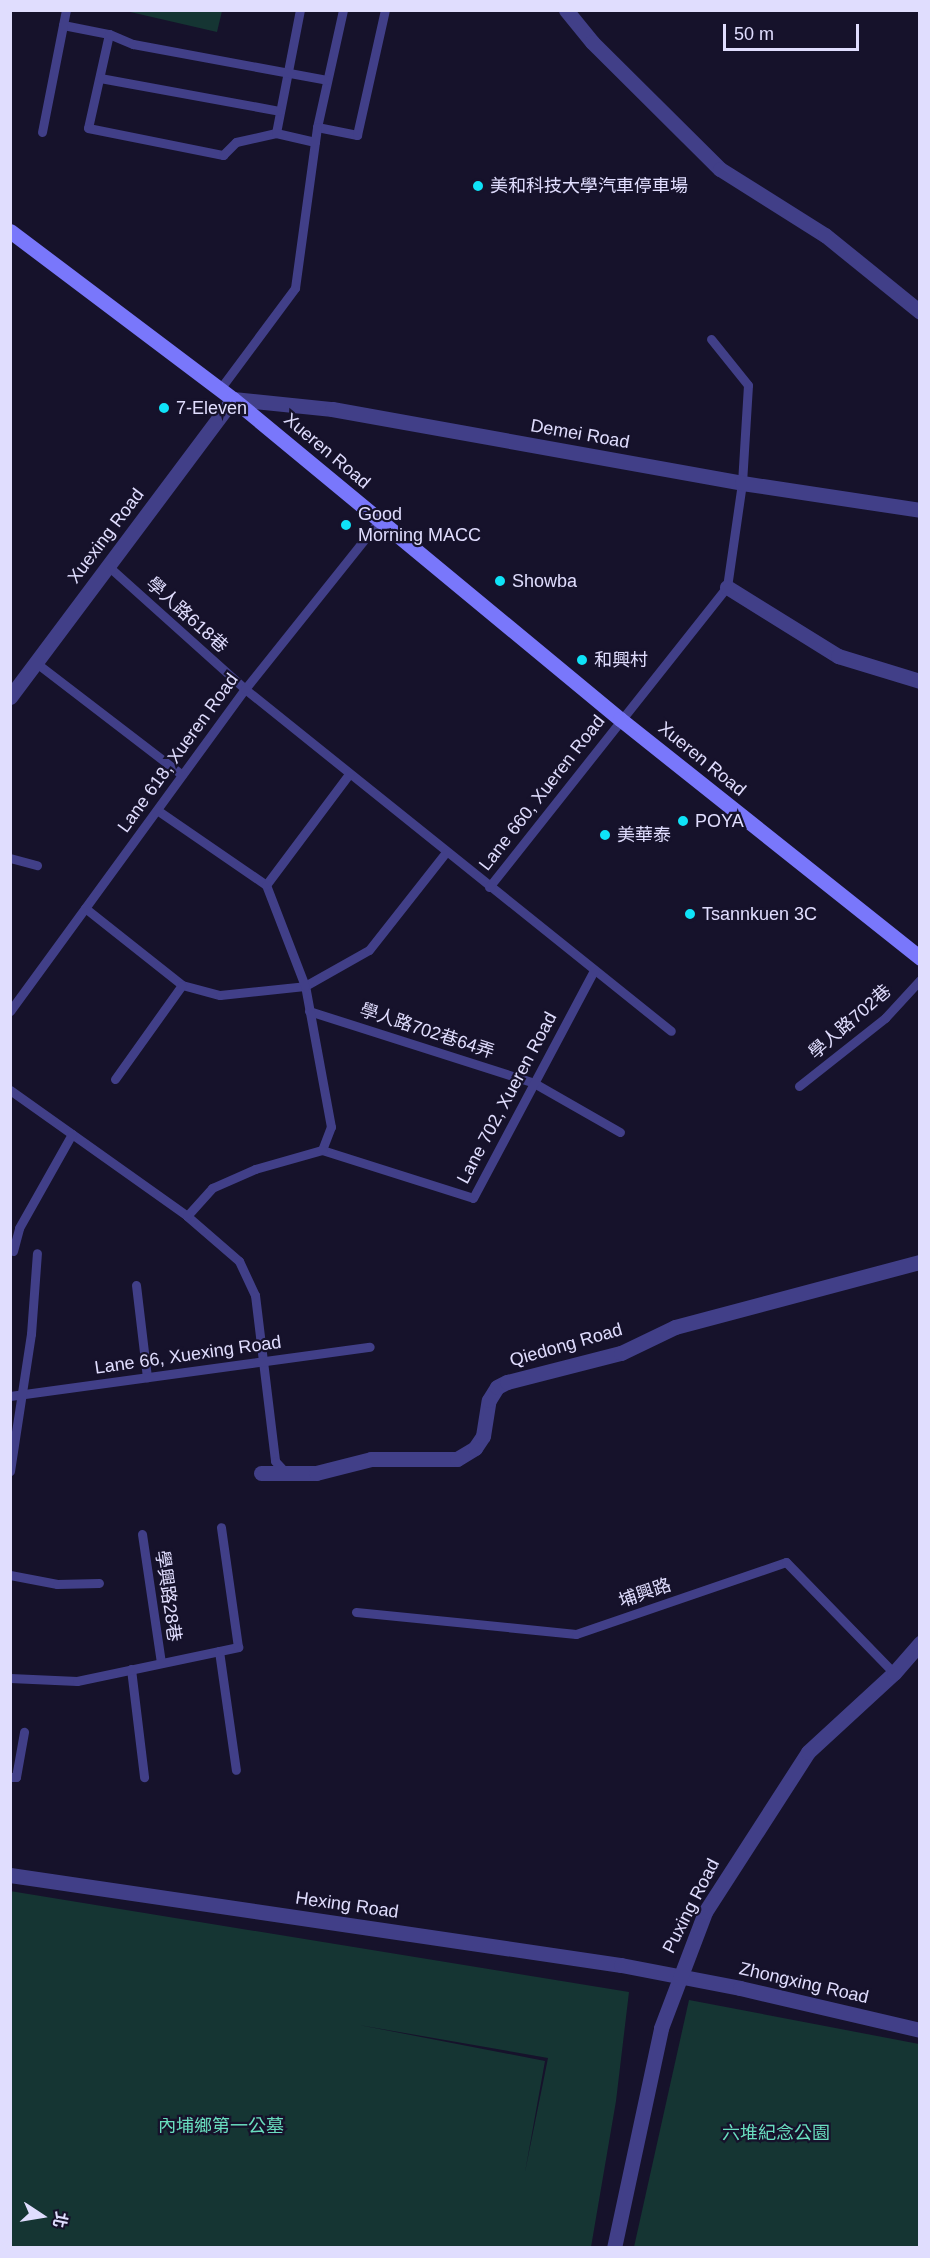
<!DOCTYPE html>
<meta charset="utf-8">
<style>
body{margin:0}
#map{position:relative;width:930px;height:2258px;overflow:hidden;background:#16122b;font-family:Helvetica,"Noto Sans TC",sans-serif}
div>[style]{position:absolute}
.green>*{inset:0;background:#153533}
.service>*{height:9px;margin:-4.5px;padding:0 4.5px;transform-origin:4.5px;border-radius:4.5px;background:#413f88}
.minor>*{height:15px;margin:-7.5px;padding:0 7.5px;transform-origin:7.5px;border-radius:7.5px;background:#413f88}
.secondary>*{height:15px;margin:-7.5px;padding:0 7.5px;transform-origin:7.5px;border-radius:7.5px;background:#7977fb}
.dots>*{width:16px;height:16px;translate:-50% -50%;box-sizing:border-box;border:3px solid #16122b;border-radius:50%}
span{translate:-50% -50%;white-space:nowrap;text-align:center;line-height:1.15;-webkit-text-stroke:4.5px #16122b;paint-order:stroke}
.poi-label{font-size:18px;color:#e0ddfe}
.left{translate:0 -50%;text-align:left}
.street-label{font-size:18px;color:#e0ddfe}
.park-label{font-size:18px;color:#69debf}
.frame{position:absolute;inset:0;border:12px solid #e0ddfe;pointer-events:none}
.north{position:absolute;left:12px;top:2186px;width:60px;height:60px;-webkit-text-stroke:4px #16122b;paint-order:stroke;rotate:102deg;font-size:16px;font-weight:700;line-height:24px;text-align:center;color:#e0ddfe}
.north::after{content:'';display:block;margin:auto;width:21px;height:27px;background:#e0ddfe;clip-path:polygon(50% 0,100% 100%,50% 72%,0 100%)}
.scale{position:absolute;left:723px;top:24px;width:136px;height:27px;box-sizing:border-box;border:3px solid #e0ddfe;border-top:0;padding-left:8px;font-size:18px;line-height:21px;white-space:nowrap;color:#e0ddfe;-webkit-text-stroke:4px #16122b;paint-order:stroke}
</style>
<div id="map">
<div class="green">
<i style="clip-path:polygon(126px 11px,222px 10px,222px 11px,217px 32px)"></i>
<i style="clip-path:polygon(evenodd,10px 1891px,629px 1992px,616px 2101px,591px 2247px,11px 2247px,10px 1891px,359px 2025px,548px 2058px,525px 2172px,545px 2061px,359px 2025px)"></i>
<i style="clip-path:polygon(689px 2000px,919px 2044px,919px 2247px,634px 2247px)"></i>
</div>
<div class="service">
<i style="left:343px;top:10px;width:120px;rotate:102.5deg"></i>
<i style="left:317px;top:127px;width:41px;rotate:11.3deg"></i>
<i style="left:357px;top:135px;width:128px;rotate:-77.4deg"></i>
<i style="left:63px;top:25px;width:47px;rotate:11.1deg"></i>
<i style="left:109px;top:34px;width:96px;rotate:102.6deg"></i>
<i style="left:88px;top:128px;width:138px;rotate:11.3deg"></i>
<i style="left:223px;top:155px;width:18px;rotate:-45deg"></i>
<i style="left:236px;top:142px;width:41px;rotate:-12.7deg"></i>
<i style="left:276px;top:133px;width:125px;rotate:-79deg"></i>
<i style="left:109px;top:34px;width:26px;rotate:23deg"></i>
<i style="left:133px;top:44px;width:197px;rotate:10.5deg"></i>
<i style="left:100px;top:78px;width:182px;rotate:10.4deg"></i>
<i style="left:42px;top:132px;width:124px;rotate:-78.9deg"></i>
<i style="left:276px;top:133px;width:40px;rotate:13deg"></i>
<i style="left:220px;top:389px;width:126px;rotate:-53.4deg"></i>
<i style="left:295px;top:288px;width:162px;rotate:-82.2deg"></i>
<i style="left:108px;top:566px;width:184px;rotate:41.9deg"></i>
<i style="left:245px;top:689px;width:546px;rotate:38.76deg"></i>
<i style="left:35px;top:662px;width:185px;rotate:37.5deg"></i>
<i style="left:157px;top:810px;width:132px;rotate:34.5deg"></i>
<i style="left:10px;top:858px;width:28px;rotate:15deg"></i>
<i style="left:489px;top:887px;width:383px;rotate:-51.6deg"></i>
<i style="left:727px;top:587px;width:105px;rotate:-81.8deg"></i>
<i style="left:742px;top:483px;width:98px;rotate:-86.5deg"></i>
<i style="left:748px;top:385px;width:59px;rotate:-128.8deg"></i>
<i style="left:85px;top:908px;width:124px;rotate:38.4deg"></i>
<i style="left:182px;top:985px;width:39px;rotate:15deg"></i>
<i style="left:220px;top:995px;width:85px;rotate:-6deg"></i>
<i style="left:305px;top:986px;width:73px;rotate:-29.4deg"></i>
<i style="left:369px;top:950px;width:125px;rotate:-51.8deg"></i>
<i style="left:10px;top:1011px;width:399px;rotate:-53.9deg"></i>
<i style="left:245px;top:689px;width:216px;rotate:-51.4deg"></i>
<i style="left:309px;top:1011px;width:236px;rotate:17.7deg"></i>
<i style="left:534px;top:1083px;width:99px;rotate:29.7deg"></i>
<i style="left:115px;top:1079px;width:115px;rotate:-54.5deg"></i>
<i style="left:799px;top:1086px;width:110px;rotate:-38.3deg"></i>
<i style="left:885px;top:1018px;width:52px;rotate:-47.4deg"></i>
<i style="left:10px;top:1090px;width:217px;rotate:35.4deg"></i>
<i style="left:187px;top:1216px;width:69px;rotate:40.9deg"></i>
<i style="left:239px;top:1261px;width:38px;rotate:65deg"></i>
<i style="left:255px;top:1295px;width:167px;rotate:83.1deg"></i>
<i style="left:275px;top:1461px;width:16px;rotate:47deg"></i>
<i style="left:322px;top:1150px;width:158px;rotate:17.6deg"></i>
<i style="left:473px;top:1198px;width:258px;rotate:-62deg"></i>
<i style="left:322px;top:1150px;width:25px;rotate:-69deg"></i>
<i style="left:331px;top:1127px;width:143px;rotate:-100.4deg"></i>
<i style="left:305px;top:986px;width:108px;rotate:-111.1deg"></i>
<i style="left:266px;top:885px;width:139px;rotate:-53.2deg"></i>
<i style="left:187px;top:1216px;width:38px;rotate:-48deg"></i>
<i style="left:212px;top:1188px;width:47px;rotate:-23.8deg"></i>
<i style="left:255px;top:1169px;width:70px;rotate:-15.8deg"></i>
<i style="left:13px;top:1251px;width:24px;rotate:-75deg"></i>
<i style="left:19px;top:1228px;width:108px;rotate:-60.6deg"></i>
<i style="left:136px;top:1285px;width:93px;rotate:83.2deg"></i>
<i style="left:10px;top:1396px;width:363px;rotate:-7.8deg"></i>
<i style="left:10px;top:1471px;width:139px;rotate:-81.3deg"></i>
<i style="left:31px;top:1334px;width:81px;rotate:-85.8deg"></i>
<i style="left:142px;top:1534px;width:130px;rotate:81.6deg"></i>
<i style="left:10px;top:1575px;width:48px;rotate:10.8deg"></i>
<i style="left:57px;top:1584px;width:42px;rotate:-1.4deg"></i>
<i style="left:356px;top:1612px;width:221px;rotate:5.7deg"></i>
<i style="left:576px;top:1634px;width:222px;rotate:-18.9deg"></i>
<i style="left:786px;top:1562px;width:155px;rotate:45.8deg"></i>
<i style="left:219px;top:1651px;width:120px;rotate:81.9deg"></i>
<i style="left:131px;top:1669px;width:109px;rotate:83.1deg"></i>
<i style="left:10px;top:1678px;width:67px;rotate:2.6deg"></i>
<i style="left:77px;top:1681px;width:165px;rotate:-11.9deg"></i>
<i style="left:238px;top:1647px;width:121px;rotate:-98.1deg"></i>
<i style="left:10px;top:1777px;width:6px"></i>
<i style="left:16px;top:1777px;width:46px;rotate:-79.9deg"></i>
</div>
<div class="minor">
<i style="left:566px;top:10px;width:41px;rotate:50.9deg"></i>
<i style="left:592px;top:42px;width:180px;rotate:44.8deg"></i>
<i style="left:720px;top:169px;width:124px;rotate:32.2deg"></i>
<i style="left:825px;top:235px;width:122px;rotate:39deg"></i>
<i style="left:727px;top:587px;width:131px;rotate:31.9deg"></i>
<i style="left:838px;top:656px;width:86px;rotate:17deg"></i>
<i style="left:10px;top:697px;width:372px;rotate:-53.2deg"></i>
<i style="left:233px;top:399px;width:100px;rotate:5.8deg"></i>
<i style="left:332px;top:409px;width:417px;rotate:10.2deg"></i>
<i style="left:742px;top:483px;width:180px;rotate:8.6deg"></i>
<i style="left:261px;top:1473px;width:55px"></i>
<i style="left:316px;top:1473px;width:57px;rotate:-14.3deg"></i>
<i style="left:371px;top:1459px;width:86px"></i>
<i style="left:457px;top:1459px;width:21px;rotate:-31deg"></i>
<i style="left:475px;top:1448px;width:14px;rotate:-56deg"></i>
<i style="left:483px;top:1436px;width:36px;rotate:-81deg"></i>
<i style="left:489px;top:1400px;width:15px;rotate:-58deg"></i>
<i style="left:497px;top:1387px;width:11px;rotate:-27deg"></i>
<i style="left:507px;top:1382px;width:118px;rotate:-14.3deg"></i>
<i style="left:621px;top:1353px;width:60px;rotate:-25.7deg"></i>
<i style="left:675px;top:1327px;width:253px;rotate:-14.9deg"></i>
<i style="left:10px;top:1875px;width:618px;rotate:8.38deg"></i>
<i style="left:621px;top:1965px;width:121px;rotate:10.9deg"></i>
<i style="left:740px;top:1988px;width:185px;rotate:13.1deg"></i>
<i style="left:614px;top:2248px;width:225px;rotate:-77.9deg"></i>
<i style="left:661px;top:2028px;width:124px;rotate:-69.2deg"></i>
<i style="left:705px;top:1912px;width:190px;rotate:-57.2deg"></i>
<i style="left:808px;top:1752px;width:117px;rotate:-42.6deg"></i>
<i style="left:894px;top:1673px;width:40px;rotate:-49deg"></i>
</div>
<div class="secondary">
<i style="left:10px;top:231px;width:279px;rotate:37deg"></i>
<i style="left:233px;top:399px;width:502px;rotate:39.59deg"></i>
<i style="left:620px;top:719px;width:384px;rotate:38.5deg"></i>
</div>
<div class="dots">
<i style="left:478px;top:186px;background:#0fe3f8"></i>
<i style="left:164px;top:408px;background:#0fe3f8"></i>
<i style="left:346px;top:525px;background:#0fe3f8"></i>
<i style="left:500px;top:581px;background:#0fe3f8"></i>
<i style="left:582px;top:660px;background:#0fe3f8"></i>
<i style="left:683px;top:821px;background:#0fe3f8"></i>
<i style="left:605px;top:835px;background:#0fe3f8"></i>
<i style="left:690px;top:914px;background:#0fe3f8"></i>
</div>
<div class="poi-label">
<span class="left" style="left:490px;top:186px">美和科技大學汽車停車場</span>
<span class="left" style="left:176px;top:408px">7-Eleven</span>
<span class="left" style="left:358px;top:525px">Good<br>Morning MACC</span>
<span class="left" style="left:512px;top:581px">Showba</span>
<span class="left" style="left:594px;top:660px">和興村</span>
<span class="left" style="left:695px;top:821px">POYA</span>
<span class="left" style="left:617px;top:835px">美華泰</span>
<span class="left" style="left:702px;top:914px">Tsannkuen 3C</span>
</div>
<div class="street-label">
<span style="left:580px;top:434px;rotate:10deg">Demei Road</span>
<span style="left:327px;top:451px;rotate:40deg">Xueren Road</span>
<span style="left:106px;top:536px;rotate:-53deg">Xuexing Road</span>
<span style="left:187px;top:615px;rotate:42deg">學人路618巷</span>
<span style="left:178px;top:753px;rotate:-54deg">Lane 618, Xueren Road</span>
<span style="left:702px;top:759px;rotate:39deg">Xueren Road</span>
<span style="left:542px;top:793px;rotate:-52deg">Lane 660, Xueren Road</span>
<span style="left:850px;top:1022px;rotate:-41deg">學人路702巷</span>
<span style="left:427px;top:1031px;rotate:18deg">學人路702巷64弄</span>
<span style="left:507px;top:1098px;rotate:-62deg">Lane 702, Xueren Road</span>
<span style="left:566px;top:1345px;rotate:-16deg">Qiedong Road</span>
<span style="left:188px;top:1355px;rotate:-8deg">Lane 66, Xuexing Road</span>
<span style="left:645px;top:1593px;rotate:-19deg">埔興路</span>
<span style="left:168px;top:1596px;rotate:82deg">學興路28巷</span>
<span style="left:347px;top:1905px;rotate:8deg">Hexing Road</span>
<span style="left:691px;top:1906px;rotate:-63deg">Puxing Road</span>
<span style="left:804px;top:1983px;rotate:13deg">Zhongxing Road</span>
</div>
<div class="park-label">
<span style="left:221px;top:2126px">內埔鄉第一公墓</span>
<span style="left:776px;top:2133px">六堆紀念公園</span>
</div>
<div class="frame"></div>
<div class="north">北</div>
<div class="scale">50 m</div>
</div>
